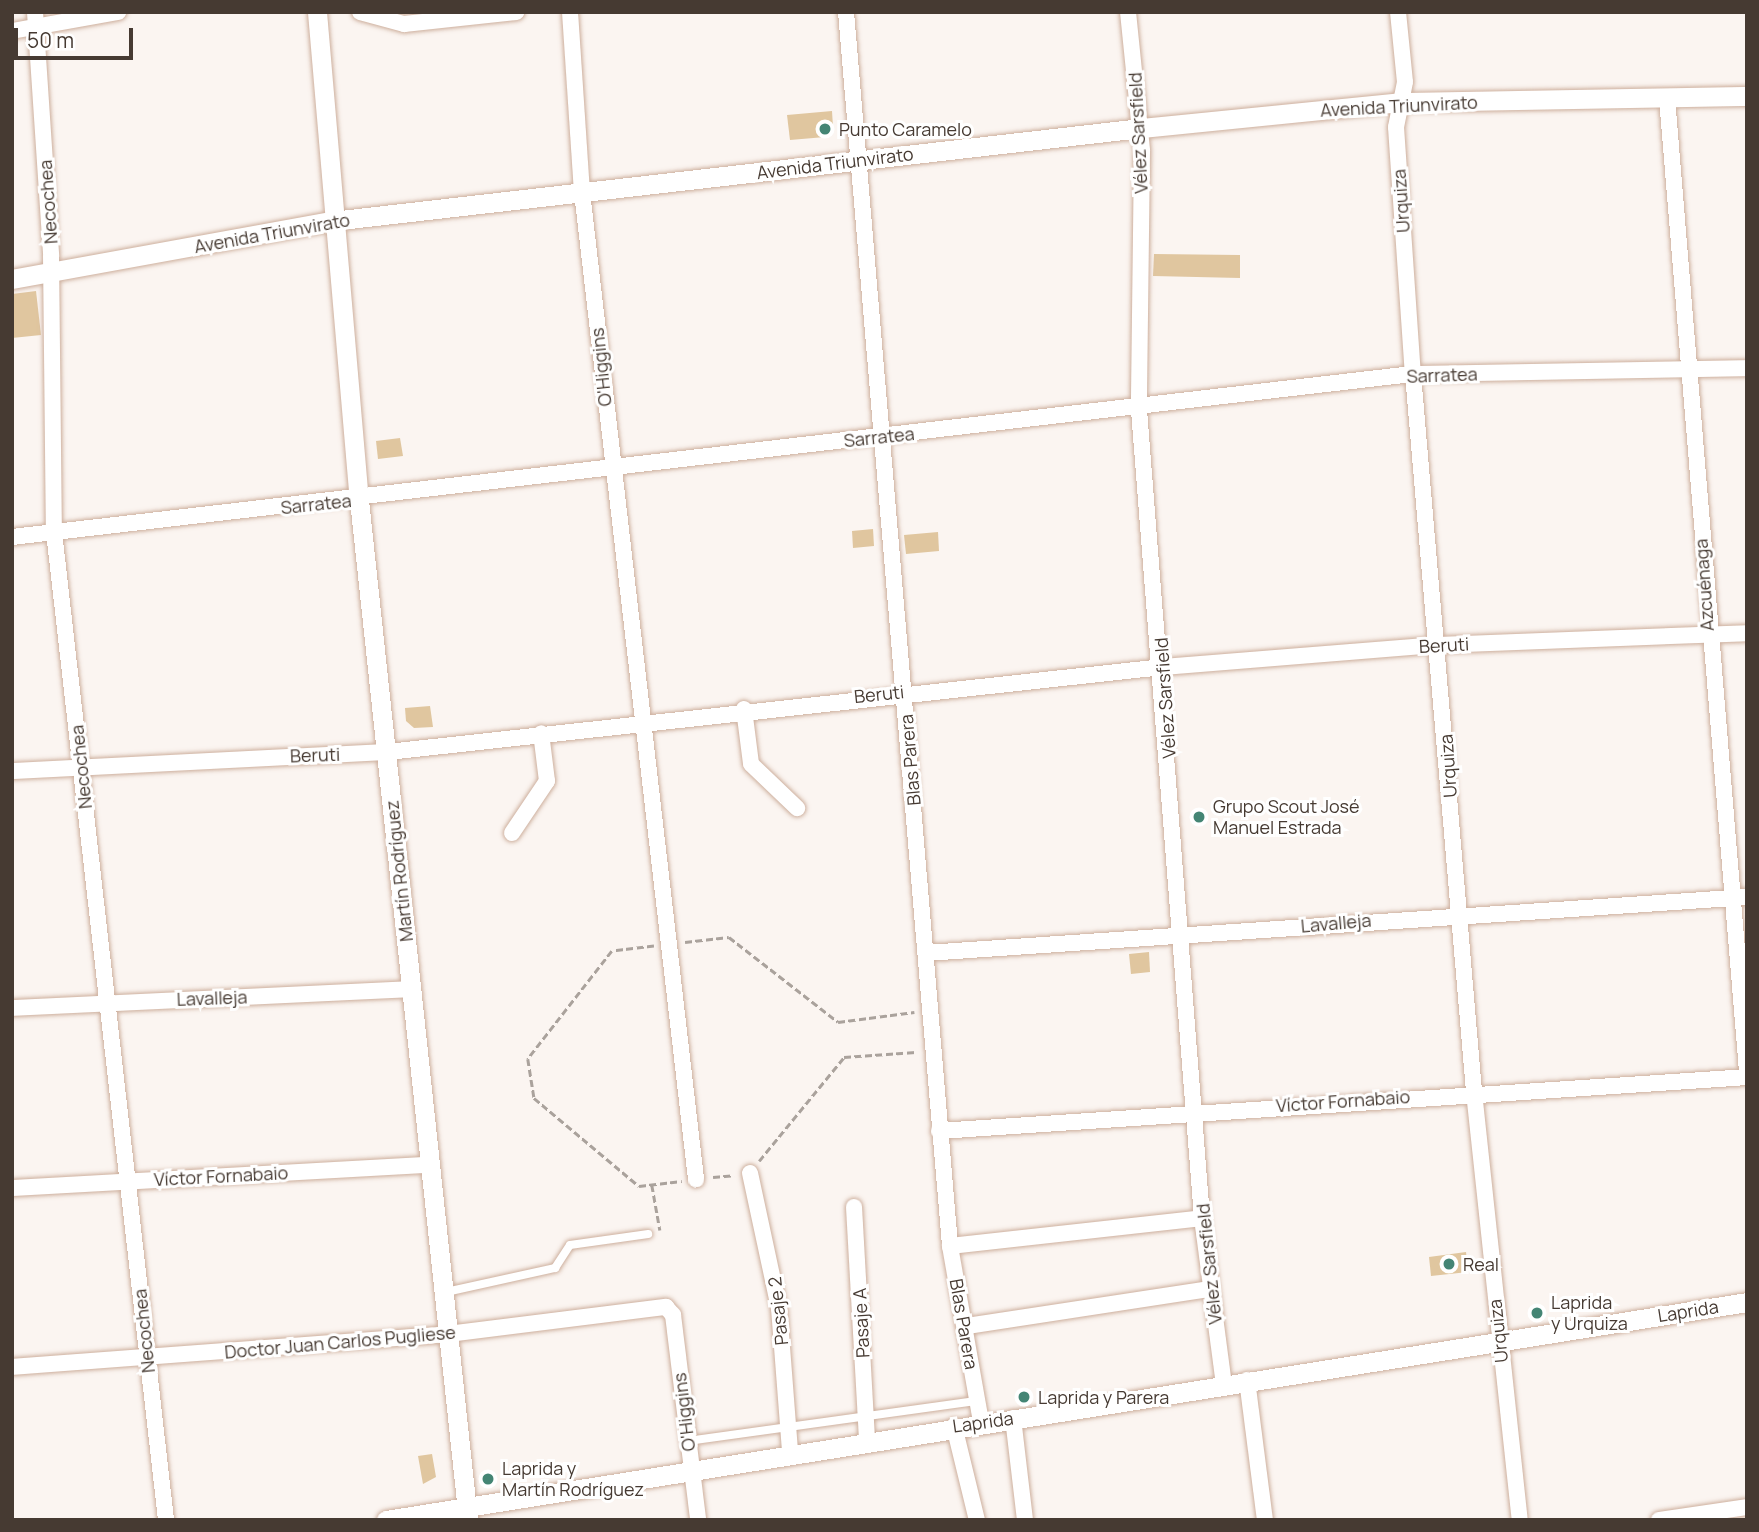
<!DOCTYPE html>
<meta charset="utf-8">
<style>
body{margin:0}
#map{position:relative;width:1759px;height:1532px;overflow:hidden;background:#fbf5f1;font-family:Manrope,sans-serif}
div>[style]{position:absolute}
.building>*{inset:0;background:#e0c69f}
.path>*{height:2.5px;margin-top:-1.25px;transform-origin:0;background:repeating-linear-gradient(90deg,#aaa29c 0 7px,transparent 0 10.5px)}
.roads{filter:drop-shadow(0 0 2px #cdaf9d) drop-shadow(0 0 2px #cdaf9d)}
.service>*{height:8px;margin:-4px;padding:0 4px;transform-origin:4px;border-radius:4px;background:#fff}
.minor>*{height:16px;margin:-8px;padding:0 8px;transform-origin:8px;border-radius:8px;background:#fff}
.tertiary>*{height:19px;margin:-9.5px;padding:0 9.5px;transform-origin:9.5px;border-radius:9.5px;background:#fff}
.dots>*{width:19px;height:19px;translate:-50% -50%;box-sizing:border-box;border:4px solid #fff;border-radius:50%}
span{translate:-50% -50%;white-space:nowrap;text-align:center;line-height:1.15;-webkit-text-stroke:6px #fff;paint-order:stroke}
.street-label{font-size:18px;color:#463a32}
.poi-label{font-size:18px;color:#463a32}
.left{translate:0 -50%;text-align:left}
.frame{position:absolute;inset:0;border:14px solid #463a32;pointer-events:none}
.scale{position:absolute;left:14px;top:28px;width:119px;height:32px;box-sizing:border-box;border:4px solid #463a32;border-top:0;padding-left:9px;font-size:21px;line-height:24px;white-space:nowrap;color:#463a32;-webkit-text-stroke:5px #fff;paint-order:stroke}
</style>
<div id="map">
<div class="building">
<i style="clip-path:polygon(832px 111px,833px 127px,825px 137px,790px 140px,787px 115px)"></i>
<i style="clip-path:polygon(1154px 254px,1240px 255px,1240px 278px,1153px 276px)"></i>
<i style="clip-path:polygon(36px 291px,41px 335px,12px 338px,12px 294px)"></i>
<i style="clip-path:polygon(400px 438px,403px 456px,378px 459px,376px 441px)"></i>
<i style="clip-path:polygon(873px 529px,874px 546px,853px 548px,852px 531px)"></i>
<i style="clip-path:polygon(938px 532px,939px 551px,906px 554px,904px 535px)"></i>
<i style="clip-path:polygon(430px 706px,433px 727px,414px 728px,406px 721px,405px 708px)"></i>
<i style="clip-path:polygon(1149px 952px,1150px 972px,1131px 974px,1129px 954px)"></i>
<i style="clip-path:polygon(1466px 1252px,1468px 1272px,1431px 1276px,1429px 1257px)"></i>
<i style="clip-path:polygon(432px 1454px,436px 1477px,423px 1484px,418px 1456px)"></i>
</div>
<div class="path">
<i style="left:685px;top:942px;width:44px;rotate:-6.5deg"></i>
<i style="left:729px;top:937px;width:138px;rotate:37.9deg"></i>
<i style="left:838px;top:1022px;width:77px;rotate:-7.5deg"></i>
<i style="left:654px;top:946px;width:42px;rotate:173.2deg"></i>
<i style="left:612px;top:951px;width:137px;rotate:127.9deg"></i>
<i style="left:528px;top:1059px;width:39px;rotate:81deg"></i>
<i style="left:534px;top:1098px;width:137px;rotate:40deg"></i>
<i style="left:639px;top:1186px;width:43px;rotate:-6.6deg"></i>
<i style="left:759px;top:1161px;width:134px;rotate:-50.7deg"></i>
<i style="left:844px;top:1057px;width:72px;rotate:-4deg"></i>
<i style="left:713px;top:1177px;width:21px;rotate:-5deg"></i>
<i style="left:652px;top:1185px;width:46px;rotate:79.9deg"></i>
</div>
<div class="roads">
<div class="service">
<i style="left:446px;top:1292px;width:112px;rotate:-12.4deg"></i>
<i style="left:555px;top:1268px;width:27px;rotate:-57deg"></i>
<i style="left:570px;top:1245px;width:79px;rotate:-8deg"></i>
<i style="left:688px;top:1441px;width:292px;rotate:-7.9deg"></i>
</div>
<div class="minor">
<i style="left:35px;top:12px;width:245px;rotate:86.2deg"></i>
<i style="left:51px;top:256px;width:276px;rotate:89.4deg"></i>
<i style="left:54px;top:532px;width:994px;rotate:83.53deg"></i>
<i style="left:360px;top:12px;width:46px;rotate:15.3deg"></i>
<i style="left:404px;top:24px;width:113px;rotate:-6.1deg"></i>
<i style="left:570px;top:12px;width:180px;rotate:86.2deg"></i>
<i style="left:582px;top:192px;width:994px;rotate:83.41deg"></i>
<i style="left:846px;top:12px;width:1238px;rotate:85.18deg"></i>
<i style="left:950px;top:1246px;width:179px;rotate:80deg"></i>
<i style="left:1128px;top:12px;width:140px;rotate:84.2deg"></i>
<i style="left:1142px;top:151px;width:259px;rotate:90.7deg"></i>
<i style="left:1139px;top:410px;width:810px;rotate:85.54deg"></i>
<i style="left:1202px;top:1218px;width:167px;rotate:82.5deg"></i>
<i style="left:1398px;top:12px;width:70px;rotate:84.3deg"></i>
<i style="left:1405px;top:82px;width:46px;rotate:101.3deg"></i>
<i style="left:1396px;top:127px;width:248px;rotate:86.1deg"></i>
<i style="left:1413px;top:374px;width:721px;rotate:85.14deg"></i>
<i style="left:1474px;top:1092px;width:430px;rotate:83.9deg"></i>
<i style="left:12px;top:31px;width:108px;rotate:-10.2deg"></i>
<i style="left:1667px;top:98px;width:976px;rotate:85.3deg"></i>
<i style="left:12px;top:537px;width:1410px;rotate:-6.64deg"></i>
<i style="left:1413px;top:374px;width:334px;rotate:-1deg"></i>
<i style="left:744px;top:709px;width:55px;rotate:82.7deg"></i>
<i style="left:751px;top:764px;width:64px;rotate:43.7deg"></i>
<i style="left:12px;top:771px;width:376px;rotate:-2.9deg"></i>
<i style="left:388px;top:752px;width:780px;rotate:-6.26deg"></i>
<i style="left:1163px;top:667px;width:276px;rotate:-4.6deg"></i>
<i style="left:1438px;top:645px;width:309px;rotate:-2.2deg"></i>
<i style="left:512px;top:833px;width:63px;rotate:-56.1deg"></i>
<i style="left:547px;top:781px;width:48px;rotate:-97.1deg"></i>
<i style="left:926px;top:953px;width:823px;rotate:-3.9deg"></i>
<i style="left:12px;top:1008px;width:399px;rotate:-2.7deg"></i>
<i style="left:939px;top:1131px;width:810px;rotate:-3.82deg"></i>
<i style="left:750px;top:1173px;width:138px;rotate:77.9deg"></i>
<i style="left:779px;top:1308px;width:144px;rotate:85.6deg"></i>
<i style="left:12px;top:1188px;width:418px;rotate:-3.2deg"></i>
<i style="left:854px;top:1207px;width:232px;rotate:86.8deg"></i>
<i style="left:950px;top:1246px;width:254px;rotate:-6.3deg"></i>
<i style="left:967px;top:1326px;width:246px;rotate:-8.7deg"></i>
<i style="left:12px;top:1367px;width:437px;rotate:-4.3deg"></i>
<i style="left:448px;top:1334px;width:220px;rotate:-7.1deg"></i>
<i style="left:666px;top:1307px;width:11px;rotate:49deg"></i>
<i style="left:673px;top:1315px;width:207px;rotate:83deg"></i>
<i style="left:1247px;top:1380px;width:141px;rotate:82.7deg"></i>
<i style="left:1013px;top:1418px;width:103px;rotate:83.3deg"></i>
<i style="left:954px;top:1426px;width:97px;rotate:76.3deg"></i>
<i style="left:1659px;top:1520px;width:89px;rotate:-8.4deg"></i>
</div>
<div class="tertiary">
<i style="left:317px;top:12px;width:490px;rotate:85.1deg"></i>
<i style="left:359px;top:500px;width:1026px;rotate:83.9deg"></i>
<i style="left:12px;top:279px;width:325px;rotate:-10.3deg"></i>
<i style="left:332px;top:221px;width:814px;rotate:-6.56deg"></i>
<i style="left:1141px;top:128px;width:261px;rotate:-5.7deg"></i>
<i style="left:1401px;top:102px;width:346px;rotate:-1deg"></i>
<i style="left:386px;top:1520px;width:1378px;rotate:-9.1deg"></i>
</div>
</div>
<div class="dots">
<i style="left:825px;top:129px;background:#448574"></i>
<i style="left:1199px;top:817px;background:#448574"></i>
<i style="left:1449px;top:1264px;background:#448574"></i>
<i style="left:1537px;top:1313px;background:#448574"></i>
<i style="left:1024px;top:1397px;background:#448574"></i>
<i style="left:488px;top:1479px;background:#448574"></i>
</div>
<div class="street-label">
<span style="left:1399px;top:106px;rotate:-3deg">Avenida Triunvirato</span>
<span style="left:1138px;top:133px;rotate:-93deg">Vélez Sarsfield</span>
<span style="left:835px;top:163px;rotate:-7deg">Avenida Triunvirato</span>
<span style="left:1401px;top:201px;rotate:-94deg">Urquiza</span>
<span style="left:48px;top:202px;rotate:-94deg">Necochea</span>
<span style="left:272px;top:233px;rotate:-10deg">Avenida Triunvirato</span>
<span style="left:601px;top:367px;rotate:-96deg">O'Higgins</span>
<span style="left:1442px;top:375px;rotate:-2deg">Sarratea</span>
<span style="left:879px;top:437px;rotate:-6deg">Sarratea</span>
<span style="left:316px;top:504px;rotate:-6deg">Sarratea</span>
<span style="left:1704px;top:585px;rotate:-94deg">Azcuénaga</span>
<span style="left:1444px;top:645px;rotate:-3deg">Beruti</span>
<span style="left:879px;top:694px;rotate:-6deg">Beruti</span>
<span style="left:1165px;top:698px;rotate:-94deg">Vélez Sarsfield</span>
<span style="left:315px;top:755px;rotate:-2deg">Beruti</span>
<span style="left:910px;top:760px;rotate:-95deg">Blas Parera</span>
<span style="left:1448px;top:766px;rotate:-94deg">Urquiza</span>
<span style="left:81px;top:767px;rotate:-96deg">Necochea</span>
<span style="left:399px;top:871px;rotate:-96deg">Martín Rodríguez</span>
<span style="left:1336px;top:923px;rotate:-5deg">Lavalleja</span>
<span style="left:212px;top:998px;rotate:-2deg">Lavalleja</span>
<span style="left:1343px;top:1101px;rotate:-4deg">Víctor Fornabaio</span>
<span style="left:221px;top:1176px;rotate:-3deg">Víctor Fornabaio</span>
<span style="left:1209px;top:1264px;rotate:-96deg">Vélez Sarsfield</span>
<span style="left:778px;top:1311px;rotate:-96deg">Pasaje 2</span>
<span style="left:1688px;top:1311px;rotate:-9deg">Laprida</span>
<span style="left:861px;top:1323px;rotate:-93deg">Pasaje A</span>
<span style="left:964px;top:1324px;rotate:80deg">Blas Parera</span>
<span style="left:144px;top:1331px;rotate:-96deg">Necochea</span>
<span style="left:1498px;top:1331px;rotate:-96deg">Urquiza</span>
<span style="left:340px;top:1342px;rotate:-5deg">Doctor Juan Carlos Pugliese</span>
<span style="left:684px;top:1412px;rotate:-97deg">O'Higgins</span>
<span style="left:983px;top:1422px;rotate:-8deg">Laprida</span>
</div>
<div class="poi-label">
<span class="left" style="left:839px;top:129px">Punto Caramelo</span>
<span class="left" style="left:1213px;top:817px">Grupo Scout José<br>Manuel Estrada</span>
<span class="left" style="left:1463px;top:1264px">Real</span>
<span class="left" style="left:1551px;top:1313px">Laprida<br>y Urquiza</span>
<span class="left" style="left:1038px;top:1397px">Laprida y Parera</span>
<span class="left" style="left:502px;top:1479px">Laprida y<br>Martín Rodríguez</span>
</div>
<div class="frame"></div>
<div class="scale">50 m</div>
</div>
